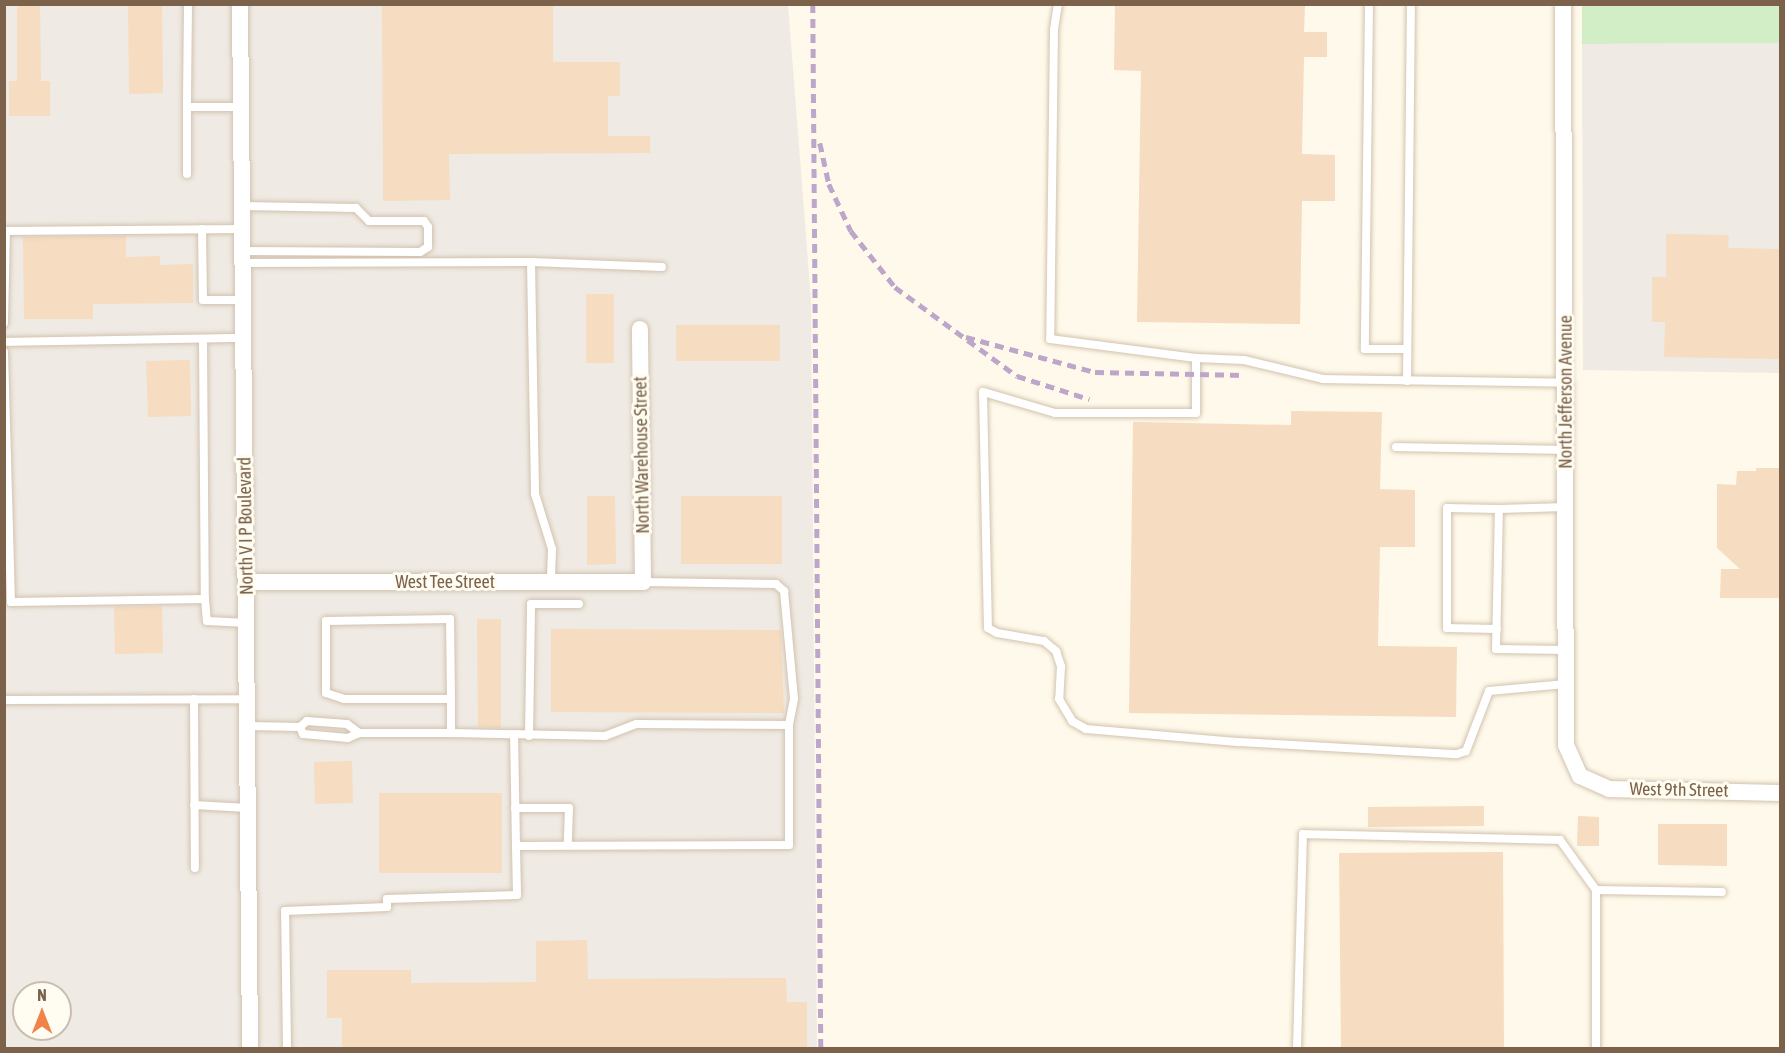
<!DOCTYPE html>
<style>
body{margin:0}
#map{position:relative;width:1785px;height:1053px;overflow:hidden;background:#fef9ea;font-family:"Asap Condensed",sans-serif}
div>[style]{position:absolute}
.industrial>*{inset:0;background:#efeae3}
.green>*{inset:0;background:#d1eec6}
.building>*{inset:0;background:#f6dcc0}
.roads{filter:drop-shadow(0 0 2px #d2c2ae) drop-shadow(0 0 2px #d2c2ae)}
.service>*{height:8px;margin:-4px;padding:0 4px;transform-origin:4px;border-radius:4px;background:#fff}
.minor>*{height:16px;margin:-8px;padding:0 8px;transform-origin:8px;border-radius:8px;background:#fff}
.rail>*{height:4.5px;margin-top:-2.25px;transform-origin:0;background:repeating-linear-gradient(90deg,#bea6ca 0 9px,transparent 0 15px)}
span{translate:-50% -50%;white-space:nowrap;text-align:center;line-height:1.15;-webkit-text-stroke:6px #fffcf2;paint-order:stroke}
.street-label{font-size:18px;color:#7c624a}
.frame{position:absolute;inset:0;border:6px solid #7c624a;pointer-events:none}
.north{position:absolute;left:12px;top:981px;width:60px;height:60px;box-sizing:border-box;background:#fffcf2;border:2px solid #cbbeaf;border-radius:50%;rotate:0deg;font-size:16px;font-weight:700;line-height:24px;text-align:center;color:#7c624a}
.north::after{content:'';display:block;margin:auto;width:21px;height:27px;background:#ef8348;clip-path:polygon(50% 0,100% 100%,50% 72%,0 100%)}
</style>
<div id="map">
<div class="industrial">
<i style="clip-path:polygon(evenodd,5px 5px,788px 5px,811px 300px,817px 1048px,5px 1048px,5px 5px,24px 993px,60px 993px,60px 1029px,24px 1029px,24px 993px)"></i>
<i style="clip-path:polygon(1780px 43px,1780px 373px,1583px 370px,1582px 44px)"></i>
</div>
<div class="green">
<i style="clip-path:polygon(1582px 5px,1780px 5px,1780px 43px,1582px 44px)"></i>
</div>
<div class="building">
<i style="clip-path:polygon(17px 4px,40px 4px,41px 81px,50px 81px,50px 116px,9px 116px,9px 81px,17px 81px)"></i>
<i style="clip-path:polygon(128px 4px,162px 4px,163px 93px,129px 94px)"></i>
<i style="clip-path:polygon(382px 4px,553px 4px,553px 62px,620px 62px,620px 96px,608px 96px,608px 136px,650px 136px,650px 153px,449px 154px,450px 200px,383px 201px)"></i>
<i style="clip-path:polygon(1115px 4px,1305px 5px,1304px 32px,1327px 32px,1327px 57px,1304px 57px,1302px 154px,1335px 155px,1335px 201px,1302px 201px,1300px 324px,1137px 322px,1141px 71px,1114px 70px)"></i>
<i style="clip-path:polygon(1666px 234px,1729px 235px,1728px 248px,1780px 249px,1780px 359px,1664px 357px,1665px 322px,1652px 322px,1652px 277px,1666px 277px)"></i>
<i style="clip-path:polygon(126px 236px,126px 257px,160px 256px,160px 265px,193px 264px,193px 303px,93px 304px,93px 319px,24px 319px,23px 237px)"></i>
<i style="clip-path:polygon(586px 294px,614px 294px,614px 363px,586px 363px)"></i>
<i style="clip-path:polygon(676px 325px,780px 325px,780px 361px,676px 361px)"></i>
<i style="clip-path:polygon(190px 360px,191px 416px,148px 417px,146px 361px)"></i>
<i style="clip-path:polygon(1291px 411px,1382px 412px,1380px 489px,1415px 490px,1415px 547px,1380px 547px,1378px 646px,1457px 647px,1456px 717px,1129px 713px,1133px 422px,1291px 425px)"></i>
<i style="clip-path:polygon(1756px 468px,1780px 468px,1780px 598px,1720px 598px,1721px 569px,1740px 569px,1717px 548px,1717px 484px,1736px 485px,1737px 471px,1756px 471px)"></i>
<i style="clip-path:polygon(587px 496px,615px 496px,616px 564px,587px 565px)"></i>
<i style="clip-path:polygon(681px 496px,782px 496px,782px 564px,681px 564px)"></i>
<i style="clip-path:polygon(162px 606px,163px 653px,115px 654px,114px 607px)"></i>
<i style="clip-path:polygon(477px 619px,501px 619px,501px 728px,478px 727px)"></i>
<i style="clip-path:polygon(551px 629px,781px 630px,784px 713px,551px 712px)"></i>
<i style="clip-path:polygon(352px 761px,353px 803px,315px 804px,314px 762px)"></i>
<i style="clip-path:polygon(379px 793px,502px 793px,502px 873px,379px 873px)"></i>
<i style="clip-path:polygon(1484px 806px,1484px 826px,1368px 827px,1368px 807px)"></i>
<i style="clip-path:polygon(1578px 816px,1599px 817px,1599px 846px,1577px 846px)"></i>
<i style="clip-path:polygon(1658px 824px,1727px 824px,1727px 866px,1658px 865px)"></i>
<i style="clip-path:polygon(1503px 852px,1504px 1048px,1341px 1048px,1339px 853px)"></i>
<i style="clip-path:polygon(587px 940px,588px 979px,786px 978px,787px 1002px,807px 1002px,807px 1048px,342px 1048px,342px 1018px,327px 1018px,327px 970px,411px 970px,411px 983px,536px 982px,536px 941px)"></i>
</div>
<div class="roads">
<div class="service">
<i style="left:188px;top:4px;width:103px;rotate:90.6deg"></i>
<i style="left:187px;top:107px;width:54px"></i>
<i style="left:1058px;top:4px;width:25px;rotate:99deg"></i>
<i style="left:1054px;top:29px;width:310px;rotate:90.7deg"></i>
<i style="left:1050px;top:339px;width:147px;rotate:7.4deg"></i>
<i style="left:1196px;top:358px;width:48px;rotate:2.4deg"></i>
<i style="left:1244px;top:360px;width:81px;rotate:13.5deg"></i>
<i style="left:1323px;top:379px;width:242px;rotate:0.9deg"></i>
<i style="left:1369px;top:4px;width:345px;rotate:90.7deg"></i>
<i style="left:1365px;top:349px;width:42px"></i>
<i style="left:187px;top:107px;width:67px;rotate:90deg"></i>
<i style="left:242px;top:206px;width:114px;rotate:1deg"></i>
<i style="left:356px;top:208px;width:18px;rotate:45deg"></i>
<i style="left:369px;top:221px;width:55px"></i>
<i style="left:424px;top:221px;width:7px;rotate:56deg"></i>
<i style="left:428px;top:227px;width:20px;rotate:90deg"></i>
<i style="left:428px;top:247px;width:9px;rotate:148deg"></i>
<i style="left:420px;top:252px;width:178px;rotate:-179.7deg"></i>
<i style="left:202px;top:229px;width:71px;rotate:89.2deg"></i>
<i style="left:203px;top:300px;width:40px"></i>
<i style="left:531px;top:262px;width:131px;rotate:2.2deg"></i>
<i style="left:242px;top:263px;width:289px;rotate:-0.2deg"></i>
<i style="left:531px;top:262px;width:232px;rotate:89deg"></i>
<i style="left:535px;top:494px;width:58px;rotate:72.8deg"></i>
<i style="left:552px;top:549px;width:33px;rotate:92deg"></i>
<i style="left:4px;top:323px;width:92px;rotate:-88.8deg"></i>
<i style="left:6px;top:231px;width:236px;rotate:-0.5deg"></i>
<i style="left:203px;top:339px;width:260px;rotate:89.6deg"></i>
<i style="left:4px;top:342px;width:239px;rotate:-1deg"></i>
<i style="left:4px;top:352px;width:250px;rotate:88.4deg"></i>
<i style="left:11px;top:602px;width:194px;rotate:-0.9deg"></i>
<i style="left:205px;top:599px;width:22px;rotate:85deg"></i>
<i style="left:207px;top:621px;width:40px;rotate:2.9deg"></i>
<i style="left:1196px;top:358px;width:55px;rotate:90deg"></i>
<i style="left:1196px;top:413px;width:141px;rotate:180deg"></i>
<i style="left:1055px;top:413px;width:75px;rotate:-163.7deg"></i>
<i style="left:983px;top:392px;width:236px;rotate:88.8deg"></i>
<i style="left:988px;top:628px;width:10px;rotate:29deg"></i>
<i style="left:997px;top:633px;width:48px;rotate:9.7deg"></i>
<i style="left:1044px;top:641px;width:16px;rotate:40deg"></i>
<i style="left:1056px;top:651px;width:16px;rotate:72deg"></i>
<i style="left:1061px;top:666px;width:33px;rotate:93deg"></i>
<i style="left:1059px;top:699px;width:26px;rotate:59deg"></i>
<i style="left:1072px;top:721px;width:16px;rotate:30deg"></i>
<i style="left:1086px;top:729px;width:154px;rotate:4.9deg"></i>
<i style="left:1239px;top:742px;width:218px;rotate:3.2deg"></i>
<i style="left:1457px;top:754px;width:9px;rotate:-18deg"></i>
<i style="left:1466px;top:751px;width:64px;rotate:-69deg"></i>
<i style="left:1489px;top:691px;width:77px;rotate:-5.2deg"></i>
<i style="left:1407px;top:381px;width:377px;rotate:-89.4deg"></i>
<i style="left:1396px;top:447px;width:170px;rotate:1deg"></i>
<i style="left:643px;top:582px;width:133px;rotate:0.9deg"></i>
<i style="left:776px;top:584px;width:11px;rotate:41deg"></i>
<i style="left:784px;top:591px;width:108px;rotate:84.7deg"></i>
<i style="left:794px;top:699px;width:26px;rotate:101deg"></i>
<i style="left:1497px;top:629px;width:50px;rotate:-178.9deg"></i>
<i style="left:1447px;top:628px;width:120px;rotate:-90deg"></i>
<i style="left:1447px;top:508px;width:52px;rotate:1.1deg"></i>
<i style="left:1566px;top:650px;width:70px;rotate:-179.2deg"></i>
<i style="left:1496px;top:649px;width:140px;rotate:-88.8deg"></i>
<i style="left:1499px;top:509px;width:67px;rotate:-1.7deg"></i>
<i style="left:194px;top:699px;width:169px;rotate:89.7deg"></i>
<i style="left:4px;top:700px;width:243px;rotate:-0.2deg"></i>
<i style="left:247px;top:726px;width:53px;rotate:1.1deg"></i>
<i style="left:300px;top:727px;width:9px;rotate:-41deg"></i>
<i style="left:307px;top:721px;width:40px;rotate:4.3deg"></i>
<i style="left:347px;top:724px;width:15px;rotate:37deg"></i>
<i style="left:359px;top:733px;width:12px;rotate:156deg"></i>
<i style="left:348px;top:738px;width:45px;rotate:-174.9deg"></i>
<i style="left:303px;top:734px;width:8px;rotate:-113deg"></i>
<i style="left:359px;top:733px;width:92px"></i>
<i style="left:451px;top:733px;width:34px;rotate:-90deg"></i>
<i style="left:451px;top:699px;width:80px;rotate:-90.7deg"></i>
<i style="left:450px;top:619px;width:124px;rotate:179.1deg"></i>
<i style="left:326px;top:621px;width:72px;rotate:90deg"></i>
<i style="left:326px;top:693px;width:19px;rotate:18deg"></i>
<i style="left:344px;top:699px;width:107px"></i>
<i style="left:451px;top:733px;width:154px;rotate:1.1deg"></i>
<i style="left:605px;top:736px;width:34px;rotate:-21deg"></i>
<i style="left:637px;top:724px;width:152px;rotate:0.4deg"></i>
<i style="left:789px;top:725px;width:120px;rotate:90deg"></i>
<i style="left:789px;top:845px;width:273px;rotate:179.8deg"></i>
<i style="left:516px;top:846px;width:110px;rotate:-91deg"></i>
<i style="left:529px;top:736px;width:132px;rotate:-89.1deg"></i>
<i style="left:531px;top:604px;width:48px"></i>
<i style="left:194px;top:805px;width:54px;rotate:3.2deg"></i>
<i style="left:515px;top:808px;width:54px"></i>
<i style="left:569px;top:808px;width:37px;rotate:92deg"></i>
<i style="left:1596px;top:890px;width:158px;rotate:90deg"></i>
<i style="left:287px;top:1048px;width:137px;rotate:-90.8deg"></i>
<i style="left:285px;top:911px;width:102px;rotate:-2.2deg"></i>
<i style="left:387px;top:907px;width:8px;rotate:-90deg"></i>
<i style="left:387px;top:899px;width:130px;rotate:-1.8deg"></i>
<i style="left:517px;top:895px;width:49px;rotate:-91.2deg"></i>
<i style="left:1297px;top:1048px;width:214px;rotate:-88.4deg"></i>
<i style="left:1303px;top:834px;width:257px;rotate:1.3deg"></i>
<i style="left:1560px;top:840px;width:62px;rotate:54.2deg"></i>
<i style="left:1596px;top:890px;width:126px;rotate:0.9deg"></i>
</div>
<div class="minor">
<i style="left:240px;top:4px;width:1044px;rotate:89.45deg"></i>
<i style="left:1563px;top:4px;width:741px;rotate:89.77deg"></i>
<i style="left:1566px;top:745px;width:34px;rotate:66deg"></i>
<i style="left:1580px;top:776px;width:32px;rotate:24deg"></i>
<i style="left:1609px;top:789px;width:171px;rotate:1.3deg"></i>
<i style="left:246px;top:582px;width:397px"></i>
<i style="left:643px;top:582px;width:253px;rotate:-90.7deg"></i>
</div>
</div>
<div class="rail">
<i style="left:813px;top:4px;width:1044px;rotate:89.56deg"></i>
<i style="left:820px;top:143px;width:42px;rotate:77.6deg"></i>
<i style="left:829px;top:184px;width:52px;rotate:64.9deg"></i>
<i style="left:851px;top:231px;width:71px;rotate:51.8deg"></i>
<i style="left:895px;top:287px;width:151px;rotate:36.1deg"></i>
<i style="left:1017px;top:376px;width:76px;rotate:17.7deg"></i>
<i style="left:966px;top:337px;width:134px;rotate:15.2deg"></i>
<i style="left:1095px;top:372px;width:150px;rotate:1.1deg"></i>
</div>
<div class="street-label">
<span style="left:1566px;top:392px;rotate:-90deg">North Jefferson Avenue</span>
<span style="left:642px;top:455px;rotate:-91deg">North Warehouse Street</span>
<span style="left:246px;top:526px;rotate:-91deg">North V I P Boulevard</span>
<span style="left:445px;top:582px">West Tee Street</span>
<span style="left:1679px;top:790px;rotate:1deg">West 9th Street</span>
</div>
<div class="frame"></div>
<div class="north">N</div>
</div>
